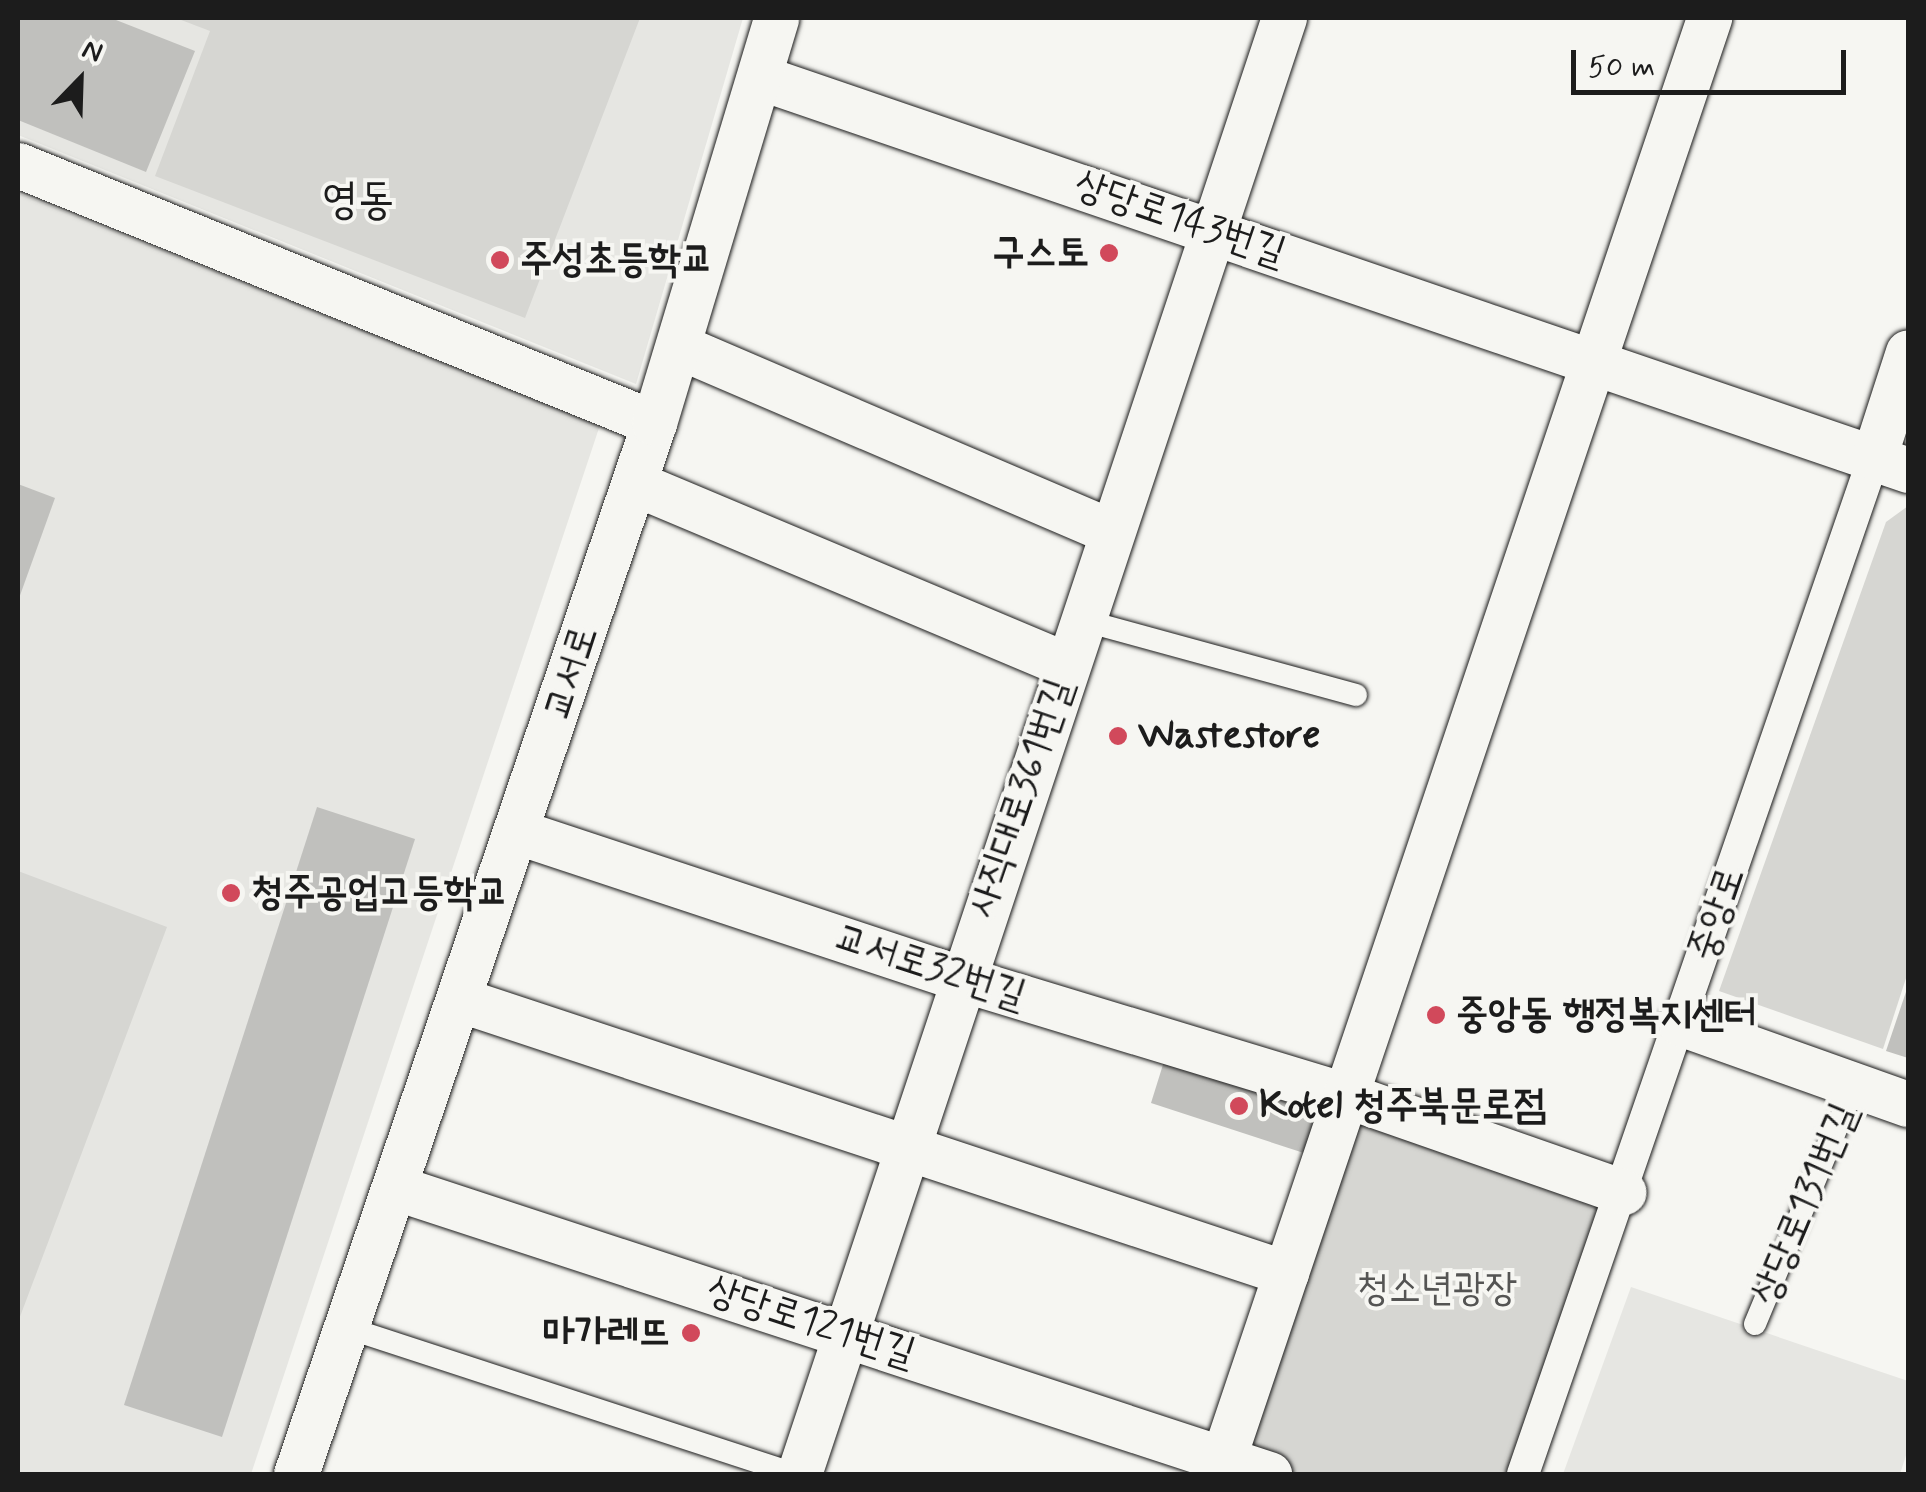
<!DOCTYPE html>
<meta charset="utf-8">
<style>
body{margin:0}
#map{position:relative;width:1926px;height:1492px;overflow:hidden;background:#f6f6f2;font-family:Mynerve,"Poor Story",sans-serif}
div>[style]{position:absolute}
.built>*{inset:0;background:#e6e6e2}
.green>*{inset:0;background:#d6d6d2}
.building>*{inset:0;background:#c0c0bd}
.roads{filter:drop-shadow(0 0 2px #1c1c1c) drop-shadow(0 0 2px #1c1c1c)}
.service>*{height:22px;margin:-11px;padding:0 11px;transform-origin:11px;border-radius:11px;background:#f6f6f2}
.pedestrian>*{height:32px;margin:-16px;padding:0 16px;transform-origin:16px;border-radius:16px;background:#f6f6f2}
.minor>*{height:45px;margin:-22.5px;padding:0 22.5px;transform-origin:22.5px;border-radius:22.5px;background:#f6f6f2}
.dots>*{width:28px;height:28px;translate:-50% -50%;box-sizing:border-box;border:5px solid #f6f6f2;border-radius:50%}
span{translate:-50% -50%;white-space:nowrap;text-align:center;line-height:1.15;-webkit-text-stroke:8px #f6f6f2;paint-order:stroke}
.street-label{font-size:40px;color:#1c1c1c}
.poi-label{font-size:40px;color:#1c1c1c;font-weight:700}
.right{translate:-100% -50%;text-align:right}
.left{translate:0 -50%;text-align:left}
.park-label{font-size:40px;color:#545453}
.quarter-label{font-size:45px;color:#1c1c1c}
.frame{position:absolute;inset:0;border:20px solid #1c1c1c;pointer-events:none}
.north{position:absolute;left:30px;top:30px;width:100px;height:100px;-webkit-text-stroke:8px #f6f6f2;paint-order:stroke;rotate:23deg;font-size:28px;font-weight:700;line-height:40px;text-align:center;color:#1c1c1c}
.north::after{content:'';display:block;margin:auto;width:35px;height:45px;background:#1c1c1c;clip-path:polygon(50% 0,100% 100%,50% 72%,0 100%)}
.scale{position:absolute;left:1571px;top:50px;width:275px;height:45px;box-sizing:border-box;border:5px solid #1c1c1c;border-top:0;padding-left:12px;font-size:30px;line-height:35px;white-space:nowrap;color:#1c1c1c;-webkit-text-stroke:8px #f6f6f2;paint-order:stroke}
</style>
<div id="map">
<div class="built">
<i style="clip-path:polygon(18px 18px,743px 18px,636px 384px,18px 135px)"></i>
<i style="clip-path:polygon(18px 193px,600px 425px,251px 1474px,18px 1474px)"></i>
<i style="clip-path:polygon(1631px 1287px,1908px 1381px,1908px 1449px,1900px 1474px,1563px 1474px)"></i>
</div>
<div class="green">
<i style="clip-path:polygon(176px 18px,640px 18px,525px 318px,155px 176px,210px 31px)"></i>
<i style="clip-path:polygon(1908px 506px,1908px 972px,1883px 1049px,1719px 991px,1886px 522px)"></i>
<i style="clip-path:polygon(18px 871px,167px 927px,18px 1322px)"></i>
<i style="clip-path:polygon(1351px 1107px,1585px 1190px,1607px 1218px,1521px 1474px,1297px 1474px,1234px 1456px)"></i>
</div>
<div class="building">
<i style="clip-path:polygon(18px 18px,111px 18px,195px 51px,146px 172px,18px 120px)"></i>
<i style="clip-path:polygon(18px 484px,55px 498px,18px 601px)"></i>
<i style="clip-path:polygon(317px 807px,415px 839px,222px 1437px,124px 1405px)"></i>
<i style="clip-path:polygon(1908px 986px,1908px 1058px,1886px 1051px)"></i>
<i style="clip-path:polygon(1166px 1055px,1327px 1108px,1310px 1155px,1151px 1103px)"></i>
</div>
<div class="roads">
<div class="service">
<i style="left:1082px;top:620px;width:284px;rotate:15.3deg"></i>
<i style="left:1755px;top:1324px;width:260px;rotate:-67.4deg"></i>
<i style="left:348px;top:1328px;width:469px;rotate:18.1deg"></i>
</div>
<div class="pedestrian">
<i style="left:1523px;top:1474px;width:1076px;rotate:-70.96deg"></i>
</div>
<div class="minor">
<i style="left:762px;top:78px;width:1211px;rotate:18.88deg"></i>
<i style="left:18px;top:165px;width:686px;rotate:22.08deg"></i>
<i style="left:678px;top:346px;width:472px;rotate:23.2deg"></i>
<i style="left:1874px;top:457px;width:110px;rotate:-72.1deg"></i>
<i style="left:634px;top:483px;width:469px;rotate:22.8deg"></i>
<i style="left:518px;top:832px;width:465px;rotate:18.3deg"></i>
<i style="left:959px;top:978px;width:403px;rotate:16.9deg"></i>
<i style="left:1345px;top:1095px;width:295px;rotate:19.2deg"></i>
<i style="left:461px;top:1000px;width:869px;rotate:18.31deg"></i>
<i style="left:1680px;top:1023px;width:242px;rotate:19.6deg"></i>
<i style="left:397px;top:1188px;width:918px;rotate:18.16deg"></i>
<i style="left:296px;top:1474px;width:1110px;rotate:-71.19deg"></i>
<i style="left:654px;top:423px;width:423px;rotate:-73.2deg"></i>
<i style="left:799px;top:1474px;width:1535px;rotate:-71.58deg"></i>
<i style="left:1218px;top:1474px;width:1537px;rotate:-71.36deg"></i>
</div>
</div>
<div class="dots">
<i style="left:1109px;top:253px;background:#d1495b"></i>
<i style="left:500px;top:260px;background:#d1495b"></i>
<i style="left:1118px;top:736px;background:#d1495b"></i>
<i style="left:231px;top:893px;background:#d1495b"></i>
<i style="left:1436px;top:1015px;background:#d1495b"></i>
<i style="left:1239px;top:1106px;background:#d1495b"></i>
<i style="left:691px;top:1333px;background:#d1495b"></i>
</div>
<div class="street-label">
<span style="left:1180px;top:219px;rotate:19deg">상당로143번길</span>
<span style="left:571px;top:673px;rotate:-72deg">교서로</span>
<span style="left:1021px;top:798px;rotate:-71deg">사직대로361번길</span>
<span style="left:1717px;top:914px;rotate:-71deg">중앙로</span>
<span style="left:930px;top:967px;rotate:18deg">교서로32번길</span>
<span style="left:1805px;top:1204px;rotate:-67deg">상당로131번길</span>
<span style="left:811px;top:1322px;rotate:18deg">상당로121번길</span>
</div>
<div class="poi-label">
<span class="right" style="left:1089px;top:253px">구스토</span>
<span class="left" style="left:520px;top:260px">주성초등학교</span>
<span class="left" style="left:1138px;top:736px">Wastestore</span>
<span class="left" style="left:251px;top:893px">청주공업고등학교</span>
<span class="left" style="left:1456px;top:1015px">중앙동 행정복지센터</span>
<span class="left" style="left:1259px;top:1106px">Kotel 청주북문로점</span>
<span class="right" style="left:671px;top:1333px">마가레뜨</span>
</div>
<div class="park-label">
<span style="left:1437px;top:1289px">청소년광장</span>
</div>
<div class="quarter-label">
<span style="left:358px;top:201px">영동</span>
</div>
<div class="frame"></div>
<div class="north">N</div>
<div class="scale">50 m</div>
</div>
